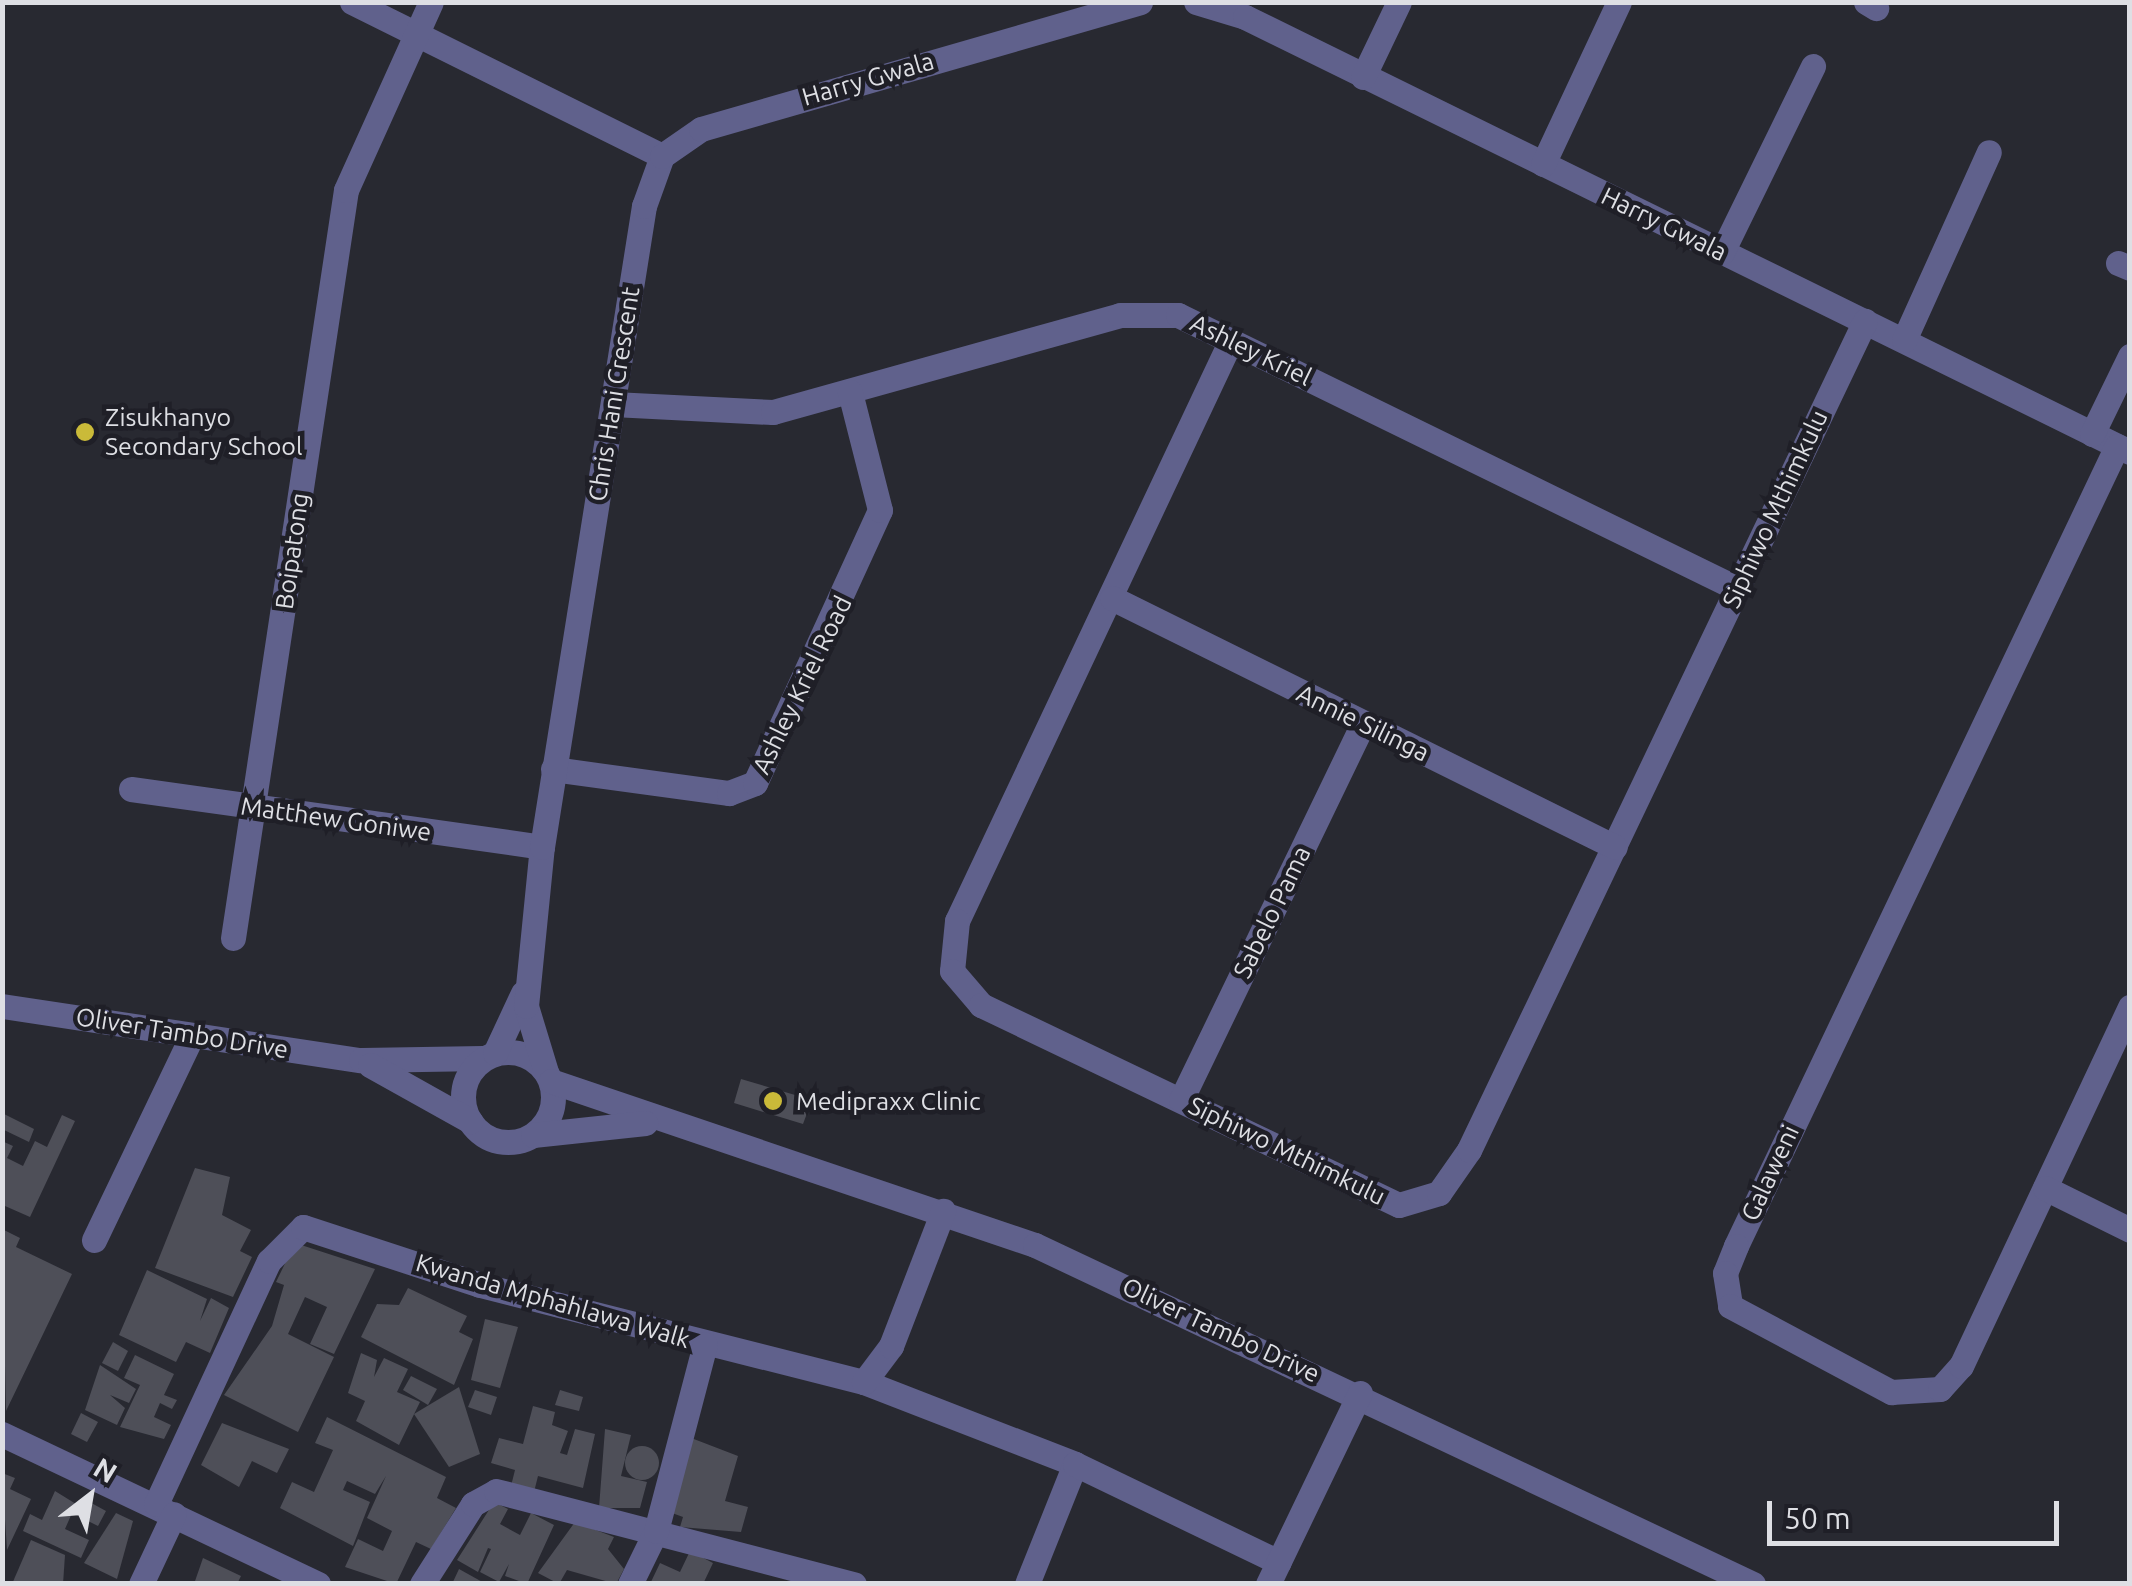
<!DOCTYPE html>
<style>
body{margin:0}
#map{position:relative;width:2132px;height:1586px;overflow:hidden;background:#282931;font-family:Ubuntu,sans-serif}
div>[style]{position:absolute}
.building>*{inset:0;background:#4e4f58}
.round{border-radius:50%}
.minor>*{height:25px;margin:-12.5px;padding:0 12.5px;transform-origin:12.5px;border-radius:12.5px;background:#60618c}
.minor>.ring{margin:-12.5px;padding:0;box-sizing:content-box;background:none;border:25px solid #60618c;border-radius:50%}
.dots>*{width:28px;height:28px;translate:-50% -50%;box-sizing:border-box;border:5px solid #1f1f27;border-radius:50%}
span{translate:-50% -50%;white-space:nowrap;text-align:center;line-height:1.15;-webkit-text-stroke:9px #1f1f27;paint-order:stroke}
.street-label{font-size:25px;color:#dedfe4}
.poi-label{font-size:25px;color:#dedfe4}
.left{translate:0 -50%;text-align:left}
.frame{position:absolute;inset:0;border:5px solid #dedfe4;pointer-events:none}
.north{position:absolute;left:40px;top:1446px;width:100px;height:100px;-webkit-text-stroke:8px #1f1f27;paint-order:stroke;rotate:31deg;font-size:28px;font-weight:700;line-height:40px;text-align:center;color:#dedfe4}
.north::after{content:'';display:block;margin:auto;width:35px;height:45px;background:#dedfe4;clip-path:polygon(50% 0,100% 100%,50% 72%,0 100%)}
.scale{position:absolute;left:1767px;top:1501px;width:292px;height:45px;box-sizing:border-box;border:5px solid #dedfe4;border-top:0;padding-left:12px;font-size:30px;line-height:35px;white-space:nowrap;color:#dedfe4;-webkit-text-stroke:8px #1f1f27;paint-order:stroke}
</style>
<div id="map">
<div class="building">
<i style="clip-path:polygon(741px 1079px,812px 1100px,803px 1124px,734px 1103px)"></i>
<i style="clip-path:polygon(2px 1113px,34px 1129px,29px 1142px,2px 1129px)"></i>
<i style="clip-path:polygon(62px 1115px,75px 1121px,30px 1217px,5px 1206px,2px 1141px,13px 1146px,7px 1158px,23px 1166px,35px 1141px,47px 1147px)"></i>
<i style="clip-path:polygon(195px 1168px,230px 1177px,222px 1215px,251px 1230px,240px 1251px,252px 1257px,233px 1297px,155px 1268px)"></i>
<i style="clip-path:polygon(2px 1229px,20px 1238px,16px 1247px,72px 1274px,6px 1411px)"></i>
<i style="clip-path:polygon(295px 1243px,375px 1269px,334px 1354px,310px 1344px,327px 1307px,305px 1297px,288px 1334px,334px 1357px,298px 1432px,224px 1395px,272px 1326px,284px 1285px,276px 1282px)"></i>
<i style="clip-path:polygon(147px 1270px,207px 1299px,200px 1321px,211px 1298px,229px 1308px,210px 1353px,186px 1342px,176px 1362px,119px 1335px)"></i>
<i style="clip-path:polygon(408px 1288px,467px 1316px,459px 1332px,473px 1339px,454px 1385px,361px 1337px,377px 1304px,399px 1305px)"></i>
<i style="clip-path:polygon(485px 1319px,518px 1327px,500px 1388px,471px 1380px)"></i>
<i style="clip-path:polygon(113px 1342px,128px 1351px,118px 1371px,102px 1363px)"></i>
<i style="clip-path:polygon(361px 1353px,377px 1360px,374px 1377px,384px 1358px,408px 1369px,397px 1392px,420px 1402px,399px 1445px,356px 1421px,365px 1401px,348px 1393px)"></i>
<i style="clip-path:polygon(135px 1355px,174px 1374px,164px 1395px,177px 1400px,172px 1409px,160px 1403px,154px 1417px,171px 1425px,164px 1439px,120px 1427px,140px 1385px,124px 1378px)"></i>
<i style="clip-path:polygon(100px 1365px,136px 1389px,129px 1403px,110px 1395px,125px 1408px,117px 1425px,85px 1410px)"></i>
<i style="clip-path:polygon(411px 1376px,437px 1389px,428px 1405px,403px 1390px)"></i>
<i style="clip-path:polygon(459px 1387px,480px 1454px,449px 1467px,414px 1414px)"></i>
<i style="clip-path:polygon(475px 1390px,497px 1397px,491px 1415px,468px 1407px)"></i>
<i style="clip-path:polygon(560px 1390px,583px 1397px,579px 1411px,555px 1405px)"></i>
<i style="clip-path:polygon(533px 1406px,555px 1412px,552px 1425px,568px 1431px,560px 1453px,567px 1455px,575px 1429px,595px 1434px,583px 1488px,538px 1476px,534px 1492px,511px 1486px,515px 1470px,491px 1463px,499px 1438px,523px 1444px)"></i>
<i style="clip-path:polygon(81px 1413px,98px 1422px,87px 1442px,71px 1434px)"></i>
<i style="clip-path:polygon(327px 1417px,446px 1477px,437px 1498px,456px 1508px,431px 1549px,416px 1542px,396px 1584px,345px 1567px,358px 1539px,383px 1551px,392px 1531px,367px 1518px,386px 1476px,375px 1494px,347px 1481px,343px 1490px,370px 1502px,353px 1546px,280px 1508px,292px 1482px,314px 1492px,333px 1450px,315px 1443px)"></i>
<i style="clip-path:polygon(222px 1423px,289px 1449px,277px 1473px,252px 1461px,239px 1487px,201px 1465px)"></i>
<i style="clip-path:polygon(605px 1429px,631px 1435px,621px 1476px,647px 1482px,640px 1508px,599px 1508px)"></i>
<i style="clip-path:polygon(686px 1436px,738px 1456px,725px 1501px,748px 1507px,741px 1532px,680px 1527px,683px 1517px,672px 1513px)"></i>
<i class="round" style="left:625px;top:1446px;width:34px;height:34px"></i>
<i style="clip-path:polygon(2px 1473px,15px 1478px,10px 1489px,31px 1499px,7px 1550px)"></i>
<i style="clip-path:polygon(55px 1491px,76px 1504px,65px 1529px,89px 1540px,81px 1558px,23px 1531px,30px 1514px,42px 1520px)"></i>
<i style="clip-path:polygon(84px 1499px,106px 1511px,98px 1526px,76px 1515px)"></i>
<i style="clip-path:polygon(494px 1502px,508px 1509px,500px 1524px,520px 1535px,531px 1513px,554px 1525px,527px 1584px,505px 1576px,509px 1564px,499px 1582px,480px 1572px,491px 1549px,488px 1548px,478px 1572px,457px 1560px)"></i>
<i style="clip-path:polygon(116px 1513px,133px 1521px,117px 1579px,84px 1563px)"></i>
<i style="clip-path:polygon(575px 1522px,614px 1537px,608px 1549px,624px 1569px,616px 1584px,567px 1570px,559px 1584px,538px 1573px)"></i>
<i style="clip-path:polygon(31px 1540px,65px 1555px,63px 1584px,12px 1584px)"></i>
<i style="clip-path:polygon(690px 1551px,713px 1563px,703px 1584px,650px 1584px,660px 1563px,680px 1572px)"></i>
<i style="clip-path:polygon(203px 1558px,241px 1576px,237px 1584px,194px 1584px)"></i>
<i style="clip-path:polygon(459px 1569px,486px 1584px,452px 1584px)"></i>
</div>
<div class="minor">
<i style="left:352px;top:2px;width:346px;rotate:26.4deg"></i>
<i style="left:1196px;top:2px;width:51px;rotate:17deg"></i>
<i style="left:1245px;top:17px;width:986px;rotate:26.18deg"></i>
<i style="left:1866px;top:2px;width:12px;rotate:31deg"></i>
<i style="left:1363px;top:77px;width:83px;rotate:-64.4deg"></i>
<i style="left:1543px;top:164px;width:179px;rotate:-64.9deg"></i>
<i style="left:1722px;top:252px;width:207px;rotate:-63.9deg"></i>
<i style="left:2118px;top:263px;width:13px;rotate:23deg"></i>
<i style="left:1231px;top:340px;width:642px;rotate:115.25deg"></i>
<i style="left:957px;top:921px;width:50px;rotate:95.7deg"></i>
<i style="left:952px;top:971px;width:45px;rotate:49.5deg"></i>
<i style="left:981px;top:1005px;width:463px;rotate:25.6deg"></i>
<i style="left:1399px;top:1205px;width:42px;rotate:-16.7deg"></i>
<i style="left:1439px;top:1193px;width:52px;rotate:-55.1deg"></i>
<i style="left:1469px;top:1150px;width:919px;rotate:-64.47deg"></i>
<i style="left:1904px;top:340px;width:206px;rotate:-65.7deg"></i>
<i style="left:613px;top:404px;width:160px;rotate:2.9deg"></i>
<i style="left:773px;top:412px;width:360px;rotate:-15.6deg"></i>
<i style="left:1120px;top:315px;width:58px"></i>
<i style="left:1178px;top:315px;width:623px;rotate:26.07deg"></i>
<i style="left:2092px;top:434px;width:87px;rotate:-64deg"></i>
<i style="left:2117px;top:446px;width:886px;rotate:115.47deg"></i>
<i style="left:1736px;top:1246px;width:29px;rotate:112deg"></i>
<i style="left:1725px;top:1273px;width:33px;rotate:81deg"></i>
<i style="left:1730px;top:1306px;width:183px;rotate:28.1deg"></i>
<i style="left:1891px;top:1392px;width:49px;rotate:-3.5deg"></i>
<i style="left:1940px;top:1389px;width:31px;rotate:-48deg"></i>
<i style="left:1961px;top:1366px;width:397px;rotate:-64.8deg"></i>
<i style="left:1112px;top:598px;width:561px;rotate:26.34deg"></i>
<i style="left:553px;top:769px;width:178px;rotate:7.8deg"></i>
<i style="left:729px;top:793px;width:28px;rotate:-21deg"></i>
<i style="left:755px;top:783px;width:300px;rotate:-65.4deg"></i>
<i style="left:880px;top:510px;width:122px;rotate:-104.3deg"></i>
<i style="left:131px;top:789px;width:415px;rotate:8deg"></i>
<i style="left:233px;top:938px;width:756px;rotate:-81.41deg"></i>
<i style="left:346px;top:190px;width:206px;rotate:-65.7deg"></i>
<i style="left:2px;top:1006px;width:363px;rotate:8.6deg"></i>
<i style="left:361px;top:1060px;width:122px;rotate:-0.9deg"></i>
<i class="ring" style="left:463px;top:1052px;width:65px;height:65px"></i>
<i style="left:495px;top:1053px;width:66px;rotate:-65deg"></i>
<i style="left:370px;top:1065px;width:115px;rotate:29.2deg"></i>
<i style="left:546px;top:1072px;width:69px;rotate:-106.9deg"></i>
<i style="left:526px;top:1006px;width:160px;rotate:-84.3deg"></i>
<i style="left:542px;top:847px;width:649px;rotate:-80.96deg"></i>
<i style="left:644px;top:206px;width:53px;rotate:-70.2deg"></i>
<i style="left:662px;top:156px;width:47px;rotate:-34.7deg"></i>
<i style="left:701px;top:129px;width:457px;rotate:-16.1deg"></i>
<i style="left:551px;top:1081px;width:511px;rotate:18.72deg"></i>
<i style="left:1035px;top:1245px;width:794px;rotate:25.27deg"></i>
<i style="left:1181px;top:1100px;width:419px;rotate:-64.2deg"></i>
<i style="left:533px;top:1135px;width:113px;rotate:-6.1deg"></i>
<i style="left:2045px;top:1188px;width:95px;rotate:26.3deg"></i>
<i style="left:94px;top:1240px;width:227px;rotate:-64.4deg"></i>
<i style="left:864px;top:1382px;width:226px;rotate:21.2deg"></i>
<i style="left:1075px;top:1464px;width:129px;rotate:111.8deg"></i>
<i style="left:2px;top:1434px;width:350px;rotate:25.4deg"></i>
<i style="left:1075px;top:1464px;width:226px;rotate:25.7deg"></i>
<i style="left:156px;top:1504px;width:268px;rotate:-65.1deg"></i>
<i style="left:269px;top:1261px;width:48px;rotate:-45deg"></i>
<i style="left:303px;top:1227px;width:186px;rotate:18.1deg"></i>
<i style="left:480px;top:1285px;width:396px;rotate:14.2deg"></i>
<i style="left:864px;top:1382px;width:45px;rotate:-53.1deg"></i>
<i style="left:891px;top:1346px;width:145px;rotate:-68.9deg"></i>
<i style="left:141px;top:1584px;width:77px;rotate:-64.8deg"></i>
<i style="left:422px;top:1584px;width:95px;rotate:-57.5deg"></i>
<i style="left:473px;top:1504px;width:26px;rotate:-29deg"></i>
<i style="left:496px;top:1491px;width:370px;rotate:14.6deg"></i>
<i style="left:630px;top:1584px;width:59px;rotate:-63.9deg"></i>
<i style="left:656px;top:1531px;width:193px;rotate:-75.3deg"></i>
<i style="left:1268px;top:1584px;width:212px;rotate:-64.3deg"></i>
</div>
<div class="dots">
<i style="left:85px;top:432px;background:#caba39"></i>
<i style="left:773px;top:1101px;background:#caba39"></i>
</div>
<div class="street-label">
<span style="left:868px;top:79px;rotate:-16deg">Harry Gwala</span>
<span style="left:1664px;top:224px;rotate:26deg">Harry Gwala</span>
<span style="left:1251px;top:350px;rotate:26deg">Ashley Kriel</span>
<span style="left:614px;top:394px;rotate:-81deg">Chris Hani Crescent</span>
<span style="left:1775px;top:509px;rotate:-65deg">Siphiwo Mthimkulu</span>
<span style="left:292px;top:551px;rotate:-82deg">Boipatong</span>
<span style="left:802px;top:685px;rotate:-64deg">Ashley Kriel Road</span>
<span style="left:1363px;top:723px;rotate:26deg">Annie Silinga</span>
<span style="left:336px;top:819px;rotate:8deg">Matthew Goniwe</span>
<span style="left:1272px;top:912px;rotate:-64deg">Sabelo Pama</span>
<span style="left:182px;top:1033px;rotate:9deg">Oliver Tambo Drive</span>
<span style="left:1287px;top:1151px;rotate:26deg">Siphiwo Mthimkulu</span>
<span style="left:1770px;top:1173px;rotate:-65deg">Galaweni</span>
<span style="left:553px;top:1301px;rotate:16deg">Kwanda Mphahlawa Walk</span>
<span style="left:1221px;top:1330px;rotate:25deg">Oliver Tambo Drive</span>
</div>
<div class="poi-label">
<span class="left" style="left:105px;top:432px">Zisukhanyo<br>Secondary School</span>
<span class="left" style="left:796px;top:1101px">Medipraxx Clinic</span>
</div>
<div class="frame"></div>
<div class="north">N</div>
<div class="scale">50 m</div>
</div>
